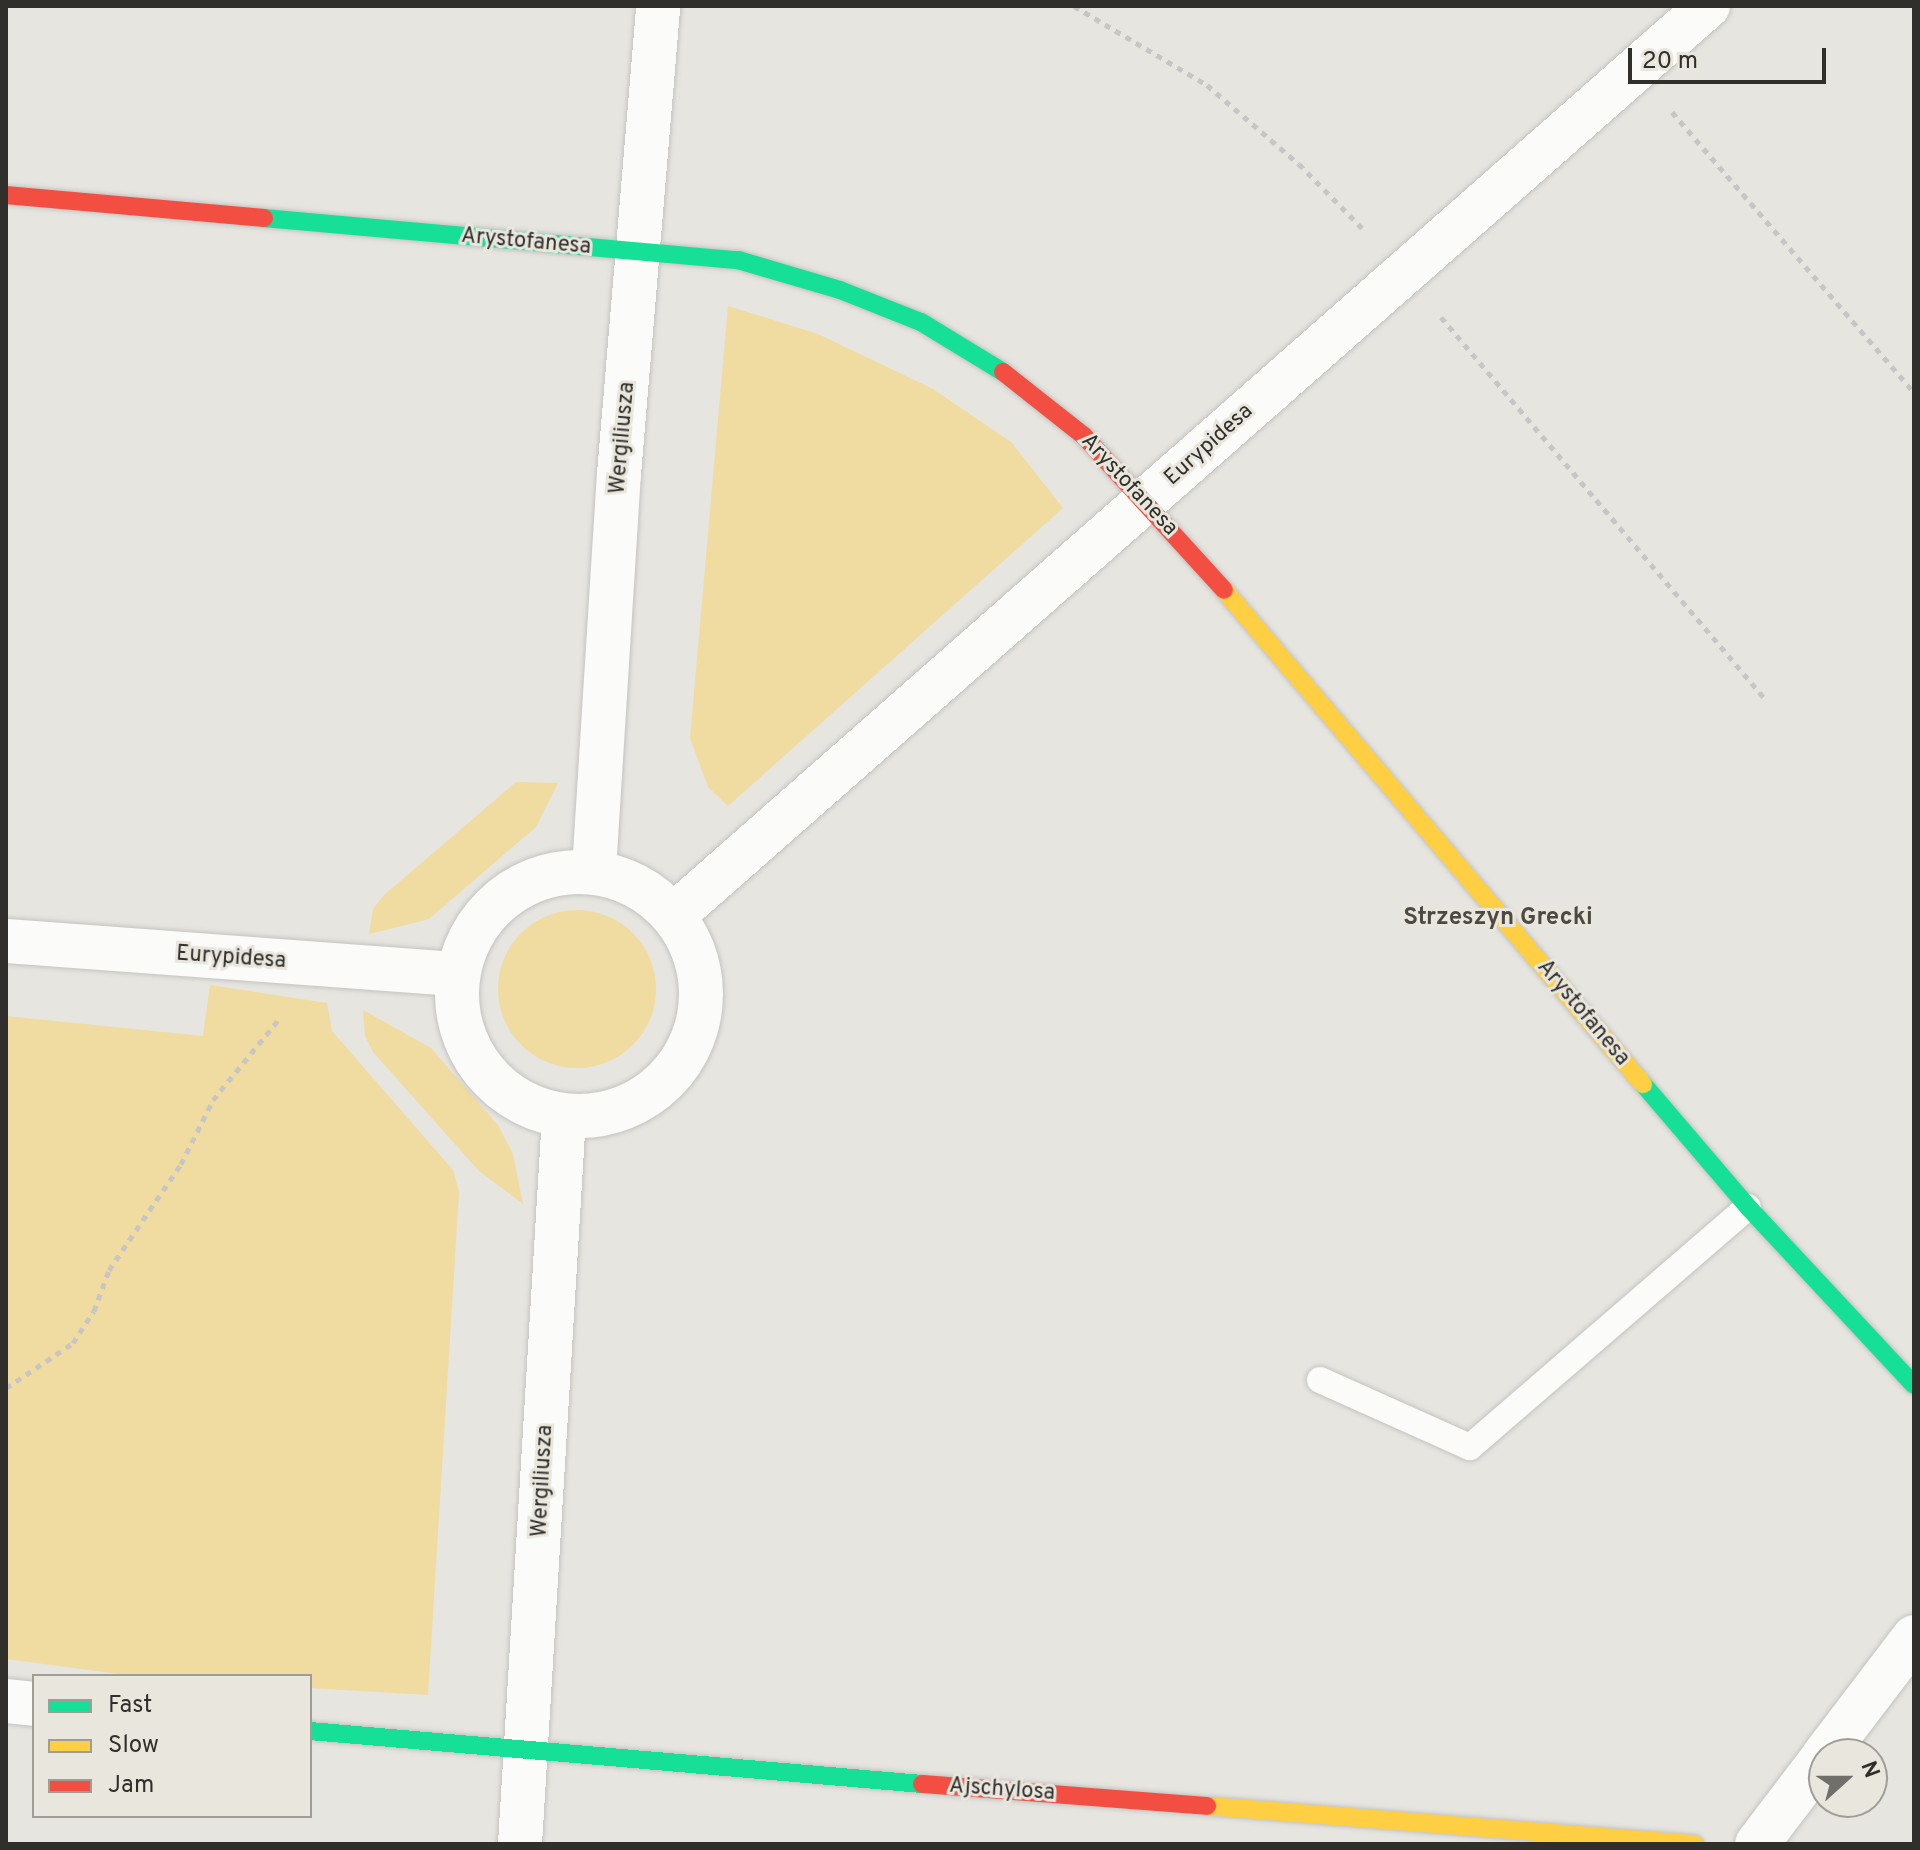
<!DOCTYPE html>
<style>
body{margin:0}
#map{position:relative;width:1920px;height:1850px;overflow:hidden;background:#e6e5e0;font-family:Overpass,sans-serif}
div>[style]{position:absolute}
.green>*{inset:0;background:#f0dba1}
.round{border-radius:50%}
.path>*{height:5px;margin-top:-2.5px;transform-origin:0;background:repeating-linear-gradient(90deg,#c7c6c5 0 6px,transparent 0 12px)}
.roads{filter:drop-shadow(0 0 2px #c4c3c0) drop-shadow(0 0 2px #c4c3c0)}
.lane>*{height:26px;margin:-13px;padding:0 13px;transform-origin:13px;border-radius:13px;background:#fbfbfa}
.street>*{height:44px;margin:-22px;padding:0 22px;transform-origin:22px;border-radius:22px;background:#fbfbfa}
.street>.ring{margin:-22px;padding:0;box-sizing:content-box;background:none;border:44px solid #fbfbfa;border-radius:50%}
.fast>*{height:18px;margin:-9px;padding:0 9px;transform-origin:9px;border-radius:9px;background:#16e098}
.slow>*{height:18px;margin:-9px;padding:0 9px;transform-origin:9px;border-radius:9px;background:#ffcf43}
.jam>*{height:18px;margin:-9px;padding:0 9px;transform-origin:9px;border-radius:9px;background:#f24e42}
span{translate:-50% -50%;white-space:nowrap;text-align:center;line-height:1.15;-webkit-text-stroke:6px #e9e6dd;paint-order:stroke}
.street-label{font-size:22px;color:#312f2c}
.neighbourhood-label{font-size:24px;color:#4d4a43;font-weight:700}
.frame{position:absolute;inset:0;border:8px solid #312f2c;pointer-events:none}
.legend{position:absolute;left:32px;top:1674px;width:280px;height:144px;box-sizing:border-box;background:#e9e6dd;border:2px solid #9f9d96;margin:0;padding:10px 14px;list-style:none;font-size:24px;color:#312f2c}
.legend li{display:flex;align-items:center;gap:16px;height:40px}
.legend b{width:40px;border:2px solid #9f9d96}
.north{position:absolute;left:1808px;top:1738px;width:80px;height:80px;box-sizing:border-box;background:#e9e6dd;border:2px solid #9f9d96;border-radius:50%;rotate:69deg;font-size:22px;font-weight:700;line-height:32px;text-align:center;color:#312f2c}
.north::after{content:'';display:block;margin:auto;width:28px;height:36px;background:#706f6b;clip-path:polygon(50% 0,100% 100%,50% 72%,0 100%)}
.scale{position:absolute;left:1628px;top:48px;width:198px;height:36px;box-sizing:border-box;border:4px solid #312f2c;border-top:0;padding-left:10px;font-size:24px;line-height:28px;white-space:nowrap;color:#312f2c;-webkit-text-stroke:6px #e9e6dd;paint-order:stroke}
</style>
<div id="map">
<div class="green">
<i style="clip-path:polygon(728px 306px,818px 334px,933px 389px,1011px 442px,1063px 508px,728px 806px,708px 787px,690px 738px)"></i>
<i style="clip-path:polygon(516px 782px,558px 783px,536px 827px,429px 919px,369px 934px,373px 909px,384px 895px)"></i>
<i class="round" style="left:498px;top:910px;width:158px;height:158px"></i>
<i style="clip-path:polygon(210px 985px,327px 1003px,332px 1031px,453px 1170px,459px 1192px,428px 1695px,310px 1688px,310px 1676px,135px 1676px,6px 1659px,6px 1016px,203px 1036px)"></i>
<i style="clip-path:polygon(363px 1010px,431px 1048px,498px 1125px,513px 1154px,523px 1204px,479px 1171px,373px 1052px,365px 1036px)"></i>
</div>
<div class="path">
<i style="left:1074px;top:6px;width:155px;rotate:30.7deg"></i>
<i style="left:1207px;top:85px;width:121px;rotate:40.7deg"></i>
<i style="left:1299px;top:164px;width:95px;rotate:45.4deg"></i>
<i style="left:1672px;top:112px;width:370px;rotate:49.2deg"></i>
<i style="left:1441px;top:317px;width:502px;rotate:49.68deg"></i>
<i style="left:6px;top:1388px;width:81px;rotate:-33.9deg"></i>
<i style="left:73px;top:1343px;width:38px;rotate:-57deg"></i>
<i style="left:94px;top:1311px;width:44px;rotate:-69.9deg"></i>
<i style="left:109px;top:1270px;width:128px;rotate:-55.8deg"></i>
<i style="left:181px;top:1164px;width:72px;rotate:-63.4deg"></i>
<i style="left:213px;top:1100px;width:104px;rotate:-50.8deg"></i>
</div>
<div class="roads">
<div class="lane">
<i style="left:1320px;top:1380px;width:164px;rotate:24.1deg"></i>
<i style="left:1470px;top:1447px;width:367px;rotate:-40.8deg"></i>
</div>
<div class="street">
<i style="left:594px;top:870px;width:397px;rotate:-86.4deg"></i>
<i style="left:619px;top:474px;width:470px;rotate:-85.2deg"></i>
<i class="ring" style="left:457px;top:872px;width:200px;height:200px"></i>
<i style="left:674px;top:915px;width:1377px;rotate:-41.32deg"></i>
<i style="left:6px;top:941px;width:452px;rotate:4.2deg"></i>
<i style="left:6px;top:1701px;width:28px;rotate:6deg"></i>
<i style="left:1825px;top:1754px;width:147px;rotate:-52.7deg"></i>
<i style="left:520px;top:1844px;width:728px;rotate:-86.54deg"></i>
<i style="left:1757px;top:1844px;width:111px;rotate:-52.7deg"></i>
</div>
<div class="fast">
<i style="left:264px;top:218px;width:476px;rotate:5.1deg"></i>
<i style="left:738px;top:260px;width:106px;rotate:16.4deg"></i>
<i style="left:840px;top:290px;width:87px;rotate:21.6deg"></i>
<i style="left:921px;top:322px;width:96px;rotate:31.4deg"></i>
<i style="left:1643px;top:1084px;width:162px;rotate:49.5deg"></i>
<i style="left:1748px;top:1207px;width:243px;rotate:47deg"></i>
<i style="left:310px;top:1731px;width:614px;rotate:4.95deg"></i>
</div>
<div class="slow">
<i style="left:1224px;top:590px;width:648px;rotate:49.7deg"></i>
<i style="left:1207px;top:1806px;width:489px;rotate:4.5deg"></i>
</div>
<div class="jam">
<i style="left:6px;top:195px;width:259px;rotate:5.1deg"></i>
<i style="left:1003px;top:372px;width:103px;rotate:38.3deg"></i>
<i style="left:1084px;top:436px;width:208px;rotate:47.7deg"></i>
<i style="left:922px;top:1784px;width:286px;rotate:4.4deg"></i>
</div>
</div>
<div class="street-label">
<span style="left:526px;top:242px;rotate:5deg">Arystofanesa</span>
<span style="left:623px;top:438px;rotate:-85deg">Wergiliusza</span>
<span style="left:1209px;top:445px;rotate:-42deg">Eurypidesa</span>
<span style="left:1129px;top:485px;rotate:47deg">Arystofanesa</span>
<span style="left:231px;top:958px;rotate:4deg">Eurypidesa</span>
<span style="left:1583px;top:1013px;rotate:50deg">Arystofanesa</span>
<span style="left:543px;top:1481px;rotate:-87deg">Wergiliusza</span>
<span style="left:1002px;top:1790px;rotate:4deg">Ajschylosa</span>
</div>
<div class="neighbourhood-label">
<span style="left:1498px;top:919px">Strzeszyn Grecki</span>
</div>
<div class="frame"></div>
<ul class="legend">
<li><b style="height:10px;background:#16e098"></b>Fast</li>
<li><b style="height:10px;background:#ffcf43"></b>Slow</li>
<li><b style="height:10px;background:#f24e42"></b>Jam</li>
</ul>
<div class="north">N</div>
<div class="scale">20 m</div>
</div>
